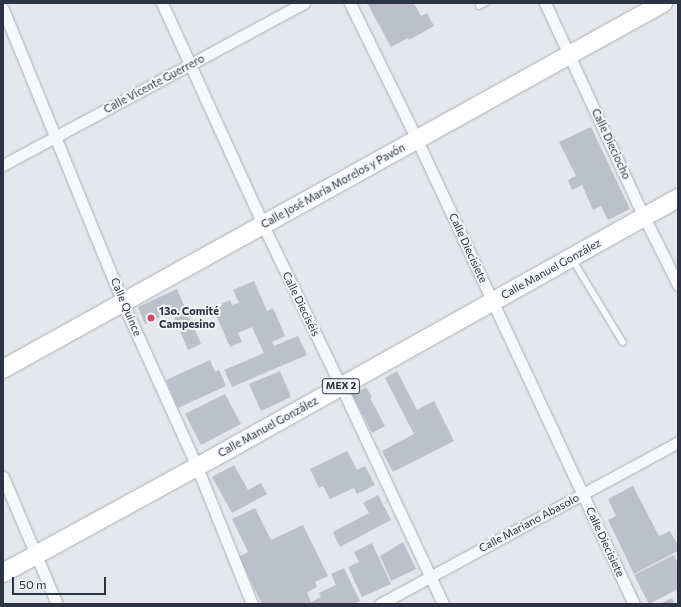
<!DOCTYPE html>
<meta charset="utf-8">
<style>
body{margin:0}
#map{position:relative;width:681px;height:607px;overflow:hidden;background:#e4e7ec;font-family:Commissioner,sans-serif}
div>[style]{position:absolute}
.building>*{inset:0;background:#bbc0ca}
.roads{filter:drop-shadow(0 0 1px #a9aeb7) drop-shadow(0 0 1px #a9aeb7)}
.service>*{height:5.5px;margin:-2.75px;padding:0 2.75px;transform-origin:2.75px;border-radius:2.75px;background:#f7f8fa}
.minor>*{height:11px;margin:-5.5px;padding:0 5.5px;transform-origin:5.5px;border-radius:5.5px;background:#f7f8fa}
.primary>*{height:18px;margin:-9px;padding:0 9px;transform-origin:9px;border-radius:9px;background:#fff}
.dots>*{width:11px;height:11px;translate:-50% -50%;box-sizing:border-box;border:2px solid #f4f6f9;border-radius:50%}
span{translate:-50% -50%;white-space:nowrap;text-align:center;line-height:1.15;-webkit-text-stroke:4px #f4f6f9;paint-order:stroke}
.shield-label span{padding:1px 3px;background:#f4f6f9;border:1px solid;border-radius:3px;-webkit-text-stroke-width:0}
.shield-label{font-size:10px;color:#2b3445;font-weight:700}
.street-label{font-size:11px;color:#2b3445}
.poi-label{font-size:11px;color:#2b3445;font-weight:700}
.left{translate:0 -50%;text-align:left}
.frame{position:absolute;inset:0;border:4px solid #2b3445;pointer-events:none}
.scale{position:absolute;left:12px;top:577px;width:94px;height:18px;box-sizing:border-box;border:2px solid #2b3445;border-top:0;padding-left:5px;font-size:12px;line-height:14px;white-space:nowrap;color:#2b3445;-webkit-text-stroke:3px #f4f6f9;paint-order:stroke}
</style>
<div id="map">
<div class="building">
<i style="clip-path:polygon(367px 3px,414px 3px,421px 16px,427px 13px,434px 26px,409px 40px,408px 38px,391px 47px)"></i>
<i style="clip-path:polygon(591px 127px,630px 209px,608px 220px,601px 206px,593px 210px,582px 185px,572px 190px,568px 180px,576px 176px,559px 142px)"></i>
<i style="clip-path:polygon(254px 281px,267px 311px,273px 308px,285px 336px,272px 342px,274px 346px,298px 336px,307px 355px,232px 387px,224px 370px,264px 353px,252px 327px,238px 333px,242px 342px,230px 347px,213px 308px,230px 300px,232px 305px,239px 303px,233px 290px)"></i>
<i style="clip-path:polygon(177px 289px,201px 344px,188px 350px,172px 312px,145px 324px,138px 307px)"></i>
<i style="clip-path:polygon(210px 360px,215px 372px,219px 370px,226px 386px,178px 408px,166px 380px)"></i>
<i style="clip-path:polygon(280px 371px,291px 397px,261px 411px,249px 384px)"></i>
<i style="clip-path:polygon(397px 371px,417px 410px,434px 401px,454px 441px,393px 472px,382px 451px,414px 434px,385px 378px)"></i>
<i style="clip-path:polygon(366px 387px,372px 397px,370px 398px,385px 426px,372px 433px,352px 394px)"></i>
<i style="clip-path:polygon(225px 394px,241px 424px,201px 445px,185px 414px)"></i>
<i style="clip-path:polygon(347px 451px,357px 470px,365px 466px,375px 485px,357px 494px,354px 488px,330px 499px,323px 486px,319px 488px,310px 469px)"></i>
<i style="clip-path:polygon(234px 465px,248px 490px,261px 483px,267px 494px,232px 513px,212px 477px)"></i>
<i style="clip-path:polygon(633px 486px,659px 536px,670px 531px,678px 545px,678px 551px,634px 574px,608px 520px,616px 516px,608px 499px)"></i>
<i style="clip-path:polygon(378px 495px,391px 520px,340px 547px,333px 532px,369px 513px,363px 503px)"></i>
<i style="clip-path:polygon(255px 508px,271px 540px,303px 525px,328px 576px,315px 582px,317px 587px,307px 592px,311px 602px,321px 597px,319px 593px,336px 585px,331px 574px,344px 568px,360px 601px,354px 604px,262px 604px,239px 557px,248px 552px,232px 519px)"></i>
<i style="clip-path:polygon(403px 542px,416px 569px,391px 581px,380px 556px)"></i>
<i style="clip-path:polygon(372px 543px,391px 584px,362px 597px,348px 567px,359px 562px,354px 552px)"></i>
<i style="clip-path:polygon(674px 555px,678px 564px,678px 589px,649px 604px,634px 575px)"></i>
<i style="clip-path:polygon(672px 598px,675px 604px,660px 604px)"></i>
</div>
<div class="roads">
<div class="service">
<i style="left:479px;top:6px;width:7px;rotate:-27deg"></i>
<i style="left:573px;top:260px;width:96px;rotate:58.6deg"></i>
</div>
<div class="minor">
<i style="left:162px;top:3px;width:244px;rotate:65.5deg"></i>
<i style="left:263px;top:225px;width:179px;rotate:64.2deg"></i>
<i style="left:341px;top:386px;width:241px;rotate:64.9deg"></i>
<i style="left:350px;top:3px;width:153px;rotate:63.9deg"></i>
<i style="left:417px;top:140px;width:512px;rotate:64.94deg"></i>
<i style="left:545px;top:3px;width:236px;rotate:65.2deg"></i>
<i style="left:644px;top:217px;width:76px;rotate:63.4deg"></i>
<i style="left:3px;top:9px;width:318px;rotate:67.8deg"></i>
<i style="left:123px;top:303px;width:180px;rotate:65.7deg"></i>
<i style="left:197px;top:467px;width:148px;rotate:68.1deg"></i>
<i style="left:3px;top:165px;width:342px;rotate:-28.3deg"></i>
<i style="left:3px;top:477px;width:138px;rotate:67deg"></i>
<i style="left:380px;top:604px;width:339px;rotate:-28.5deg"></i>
</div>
<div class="primary">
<i style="left:3px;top:369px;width:755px;rotate:-29.01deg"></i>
<i style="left:3px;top:573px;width:221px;rotate:-28.7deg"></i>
<i style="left:197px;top:467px;width:551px;rotate:-29.22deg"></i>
</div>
</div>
<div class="dots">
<i style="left:151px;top:318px;background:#d1495b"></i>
</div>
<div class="shield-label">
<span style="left:341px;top:386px">MEX 2</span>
</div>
<div class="street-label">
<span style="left:154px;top:84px;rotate:-28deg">Calle Vicente Guerrero</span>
<span style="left:611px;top:144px;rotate:65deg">Calle Dieciocho</span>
<span style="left:333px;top:186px;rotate:-29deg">Calle José María Morelos y Pavón</span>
<span style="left:468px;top:248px;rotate:65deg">Calle Diecisiete</span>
<span style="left:551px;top:269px;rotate:-29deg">Calle Manuel González</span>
<span style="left:301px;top:304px;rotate:64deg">Calle Dieciséis</span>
<span style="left:126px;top:307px;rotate:67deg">Calle Quince</span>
<span style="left:268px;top:427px;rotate:-29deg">Calle Manuel González</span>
<span style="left:529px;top:523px;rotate:-28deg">Calle Mariano Abasolo</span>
<span style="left:605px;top:542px;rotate:65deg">Calle Diecisiete</span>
</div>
<div class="poi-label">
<span class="left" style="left:159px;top:318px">13o. Comité<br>Campesino</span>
</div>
<div class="frame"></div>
<div class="scale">50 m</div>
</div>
